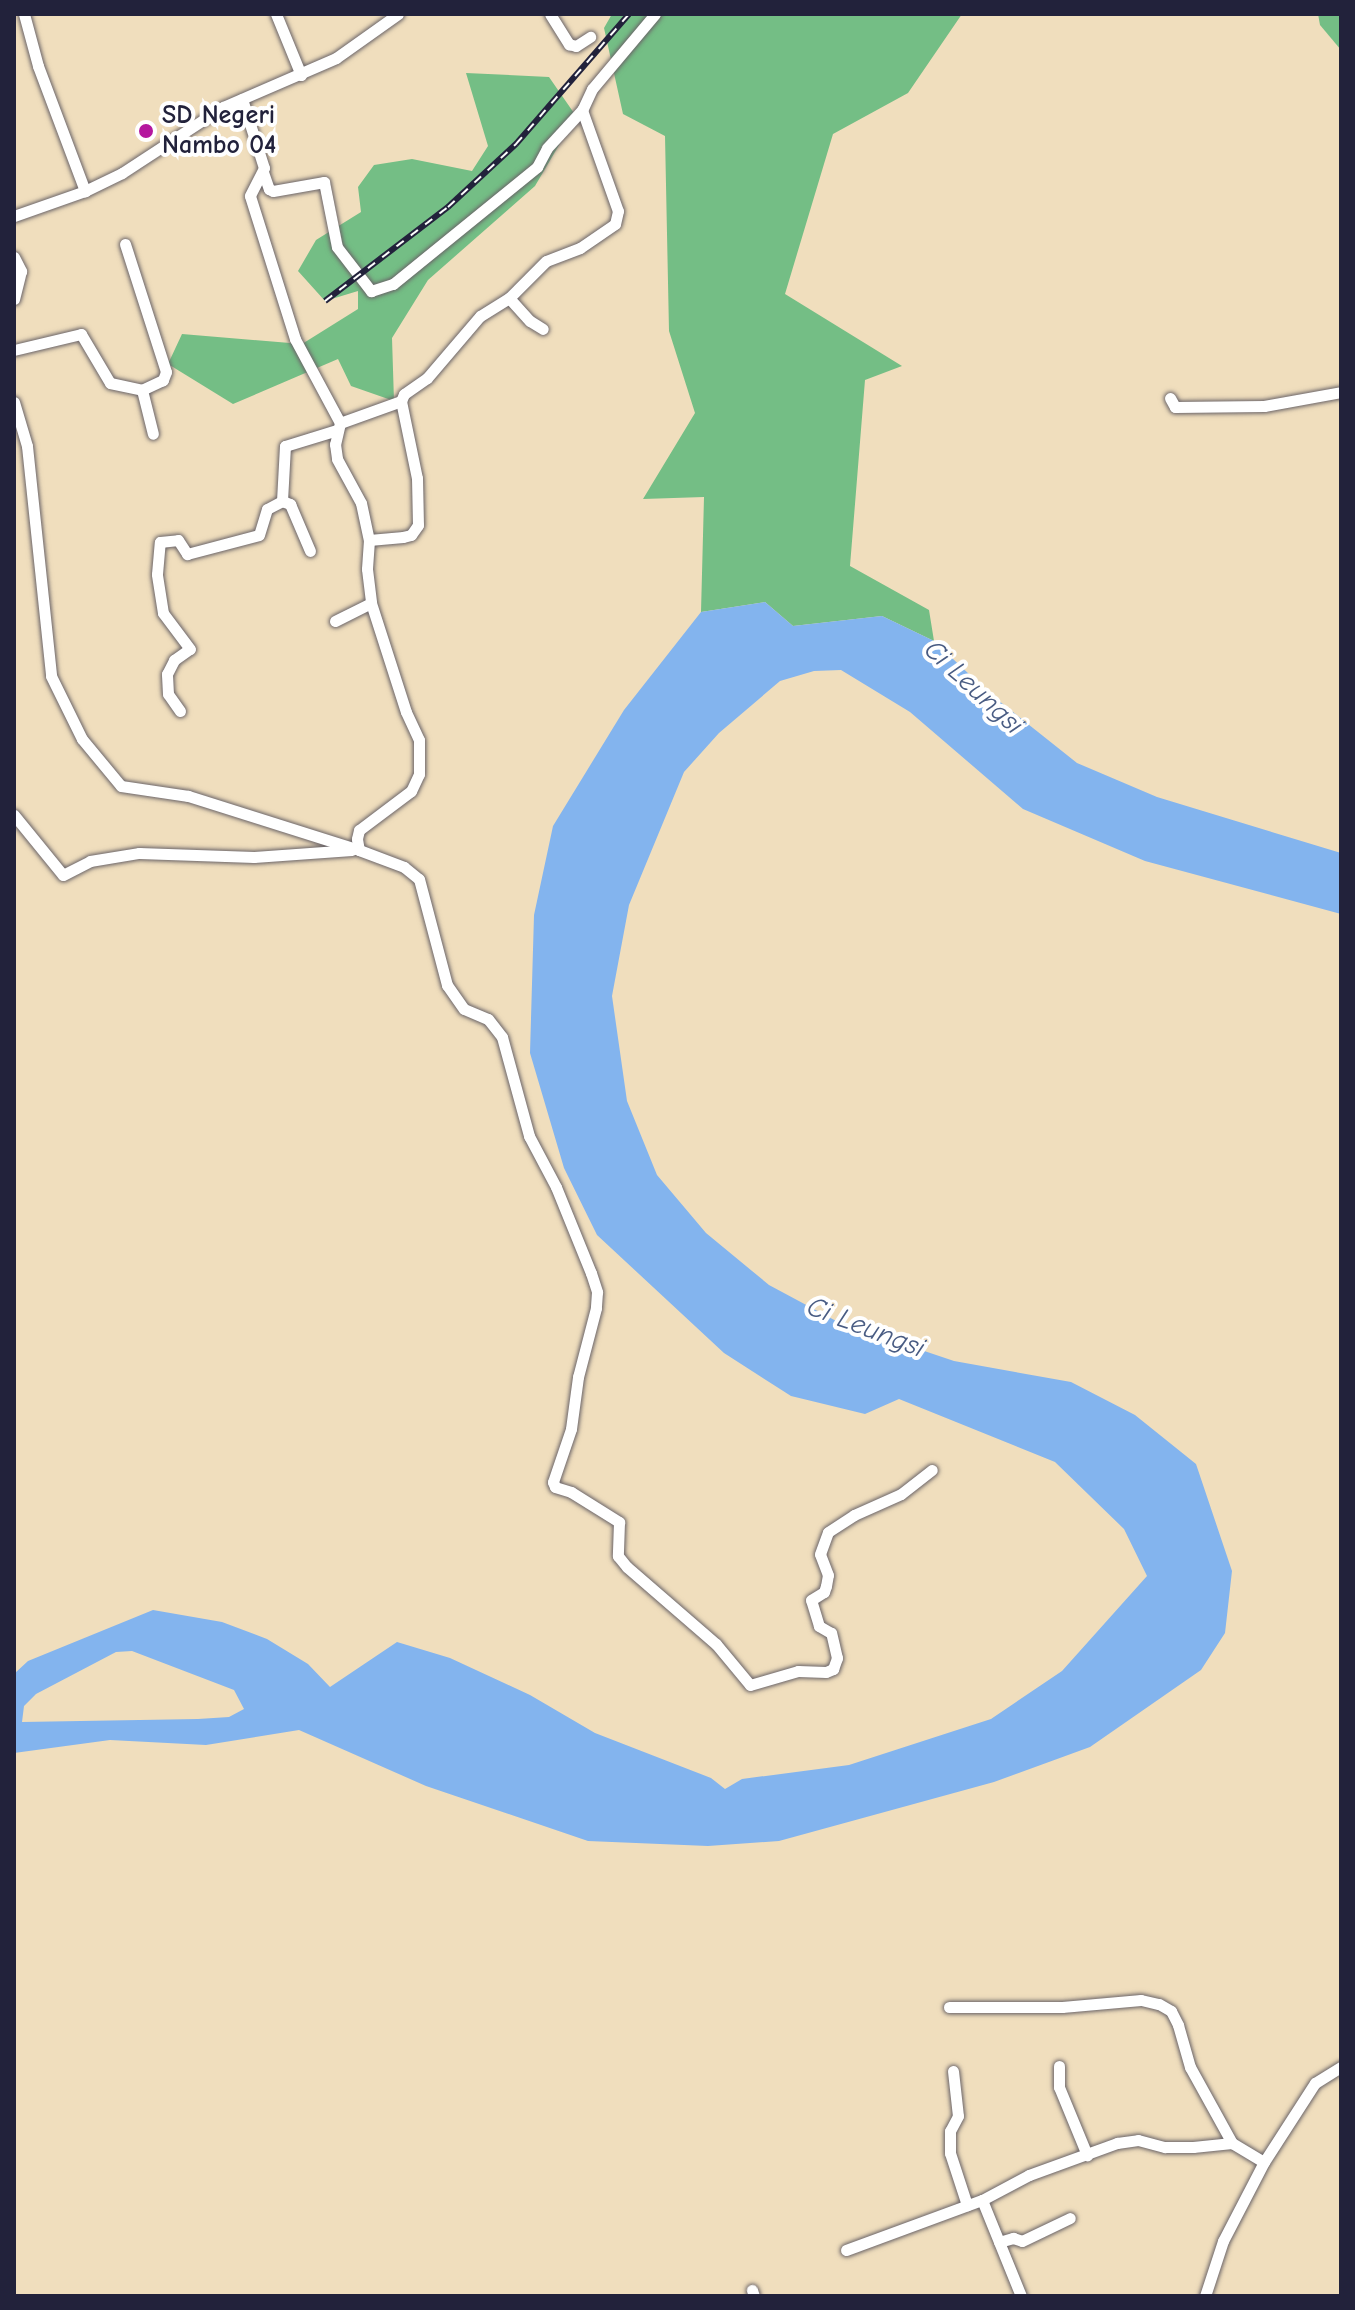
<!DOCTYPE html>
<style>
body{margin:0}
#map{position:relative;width:1355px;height:2310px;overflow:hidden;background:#f0debd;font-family:"Comic Neue",sans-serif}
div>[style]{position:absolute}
.forest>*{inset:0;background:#74be85}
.water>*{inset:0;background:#83b4ee}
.roads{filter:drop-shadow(0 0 2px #6a6468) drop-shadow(0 0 2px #6a6468)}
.street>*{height:11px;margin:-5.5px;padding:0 5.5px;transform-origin:5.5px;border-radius:5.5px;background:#fff}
.rail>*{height:6px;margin-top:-3px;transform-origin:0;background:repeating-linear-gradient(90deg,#fff 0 9px,#22223b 0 18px);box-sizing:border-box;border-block:2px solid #22223b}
.dots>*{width:22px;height:22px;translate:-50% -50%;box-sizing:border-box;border:4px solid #fff;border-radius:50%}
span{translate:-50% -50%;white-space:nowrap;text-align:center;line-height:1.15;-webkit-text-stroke:8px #fff;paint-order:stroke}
.poi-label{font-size:26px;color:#22223b;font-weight:700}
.left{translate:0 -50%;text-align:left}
.water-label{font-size:28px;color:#495c83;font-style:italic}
.frame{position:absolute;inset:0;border:16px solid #22223b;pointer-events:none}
</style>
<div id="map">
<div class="forest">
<i style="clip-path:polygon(612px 14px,962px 14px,908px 93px,833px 134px,785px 294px,902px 366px,865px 380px,850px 566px,929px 610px,934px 641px,882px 616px,793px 626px,765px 602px,701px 612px,704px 497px,643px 499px,695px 413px,669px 331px,665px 136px,623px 114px,604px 28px)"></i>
<i style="clip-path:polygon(1318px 14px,1341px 14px,1341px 50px,1320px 25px)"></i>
<i style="clip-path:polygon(466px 73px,549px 77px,576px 116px,535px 186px,428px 280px,392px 338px,394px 401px,351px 386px,338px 359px,233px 404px,168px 364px,182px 334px,302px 344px,358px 309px,358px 291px,325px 301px,298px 271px,316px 240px,361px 212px,358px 187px,374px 165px,412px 159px,472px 171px,488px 146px)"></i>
</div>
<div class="water">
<i style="clip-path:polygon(evenodd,765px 602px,793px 626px,882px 616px,934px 641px,989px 693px,1077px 763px,1157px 797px,1341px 853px,1341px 914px,1145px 861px,1023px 809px,910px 712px,841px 670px,814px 671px,780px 681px,719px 733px,684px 772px,629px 905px,612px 996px,627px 1101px,657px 1175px,706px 1233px,769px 1285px,838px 1322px,954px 1361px,1071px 1382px,1135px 1415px,1196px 1464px,1232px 1571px,1225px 1633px,1201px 1670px,1090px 1747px,994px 1782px,779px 1841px,708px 1846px,588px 1841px,426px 1786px,299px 1730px,206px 1745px,110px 1740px,14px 1753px,14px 1674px,28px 1661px,153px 1610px,222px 1622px,267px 1639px,308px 1664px,330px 1687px,397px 1642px,450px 1658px,530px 1695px,595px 1733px,711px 1778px,725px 1789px,742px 1779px,849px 1765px,991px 1719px,1062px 1671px,1147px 1576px,1124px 1529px,1055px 1462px,899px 1399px,865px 1414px,791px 1396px,724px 1353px,597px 1235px,564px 1168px,530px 1053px,534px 915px,553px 826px,624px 710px,701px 612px,765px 602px,132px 1651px,234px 1690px,244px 1709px,229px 1717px,198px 1719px,22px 1722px,24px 1706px,36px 1694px,116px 1652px,132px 1651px)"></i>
</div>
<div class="roads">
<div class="street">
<i style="left:24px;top:14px;width:54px;rotate:74.9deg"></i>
<i style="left:38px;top:66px;width:134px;rotate:69.4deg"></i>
<i style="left:276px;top:14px;width:66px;rotate:67.7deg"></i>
<i style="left:550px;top:14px;width:36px;rotate:58deg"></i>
<i style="left:569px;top:44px;width:7px;rotate:16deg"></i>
<i style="left:576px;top:46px;width:17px;rotate:-33deg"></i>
<i style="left:655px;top:14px;width:98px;rotate:130deg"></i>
<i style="left:592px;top:89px;width:23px;rotate:115deg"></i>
<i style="left:582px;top:110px;width:107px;rotate:70.4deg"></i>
<i style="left:618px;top:211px;width:13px;rotate:103deg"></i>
<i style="left:615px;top:224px;width:42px;rotate:145.6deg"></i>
<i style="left:580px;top:248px;width:36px;rotate:159deg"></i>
<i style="left:546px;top:261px;width:52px;rotate:135deg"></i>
<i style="left:509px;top:298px;width:34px;rotate:148deg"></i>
<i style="left:480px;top:316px;width:82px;rotate:130.5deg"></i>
<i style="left:427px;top:378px;width:28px;rotate:145deg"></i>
<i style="left:404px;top:394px;width:8px;rotate:113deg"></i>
<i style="left:401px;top:401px;width:79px;rotate:78.3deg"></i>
<i style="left:417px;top:478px;width:47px;rotate:88.8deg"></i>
<i style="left:418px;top:525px;width:12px;rotate:125deg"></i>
<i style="left:411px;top:535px;width:8px;rotate:166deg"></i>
<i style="left:403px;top:537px;width:34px;rotate:175deg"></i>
<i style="left:369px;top:540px;width:29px;rotate:94deg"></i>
<i style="left:367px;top:569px;width:34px;rotate:83deg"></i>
<i style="left:371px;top:603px;width:114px;rotate:72.2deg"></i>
<i style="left:406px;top:712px;width:31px;rotate:65deg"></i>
<i style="left:419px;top:740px;width:34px;rotate:90deg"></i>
<i style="left:419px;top:774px;width:19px;rotate:115deg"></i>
<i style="left:411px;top:791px;width:65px;rotate:143.1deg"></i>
<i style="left:359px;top:830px;width:9px;rotate:103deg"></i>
<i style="left:357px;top:839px;width:11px;rotate:80deg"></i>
<i style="left:359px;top:850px;width:48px;rotate:20.7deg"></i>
<i style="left:404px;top:867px;width:19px;rotate:39deg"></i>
<i style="left:419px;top:879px;width:110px;rotate:75.2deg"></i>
<i style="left:447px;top:985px;width:29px;rotate:55deg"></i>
<i style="left:464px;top:1009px;width:26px;rotate:23deg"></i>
<i style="left:488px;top:1019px;width:23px;rotate:52deg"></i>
<i style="left:502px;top:1037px;width:103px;rotate:74.7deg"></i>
<i style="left:529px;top:1136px;width:58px;rotate:62.1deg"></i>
<i style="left:556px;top:1187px;width:93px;rotate:67.9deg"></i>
<i style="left:591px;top:1273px;width:20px;rotate:72deg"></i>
<i style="left:597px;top:1292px;width:16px;rotate:94deg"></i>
<i style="left:596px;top:1308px;width:71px;rotate:104.6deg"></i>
<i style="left:578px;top:1377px;width:52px;rotate:97.7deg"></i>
<i style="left:571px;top:1429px;width:56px;rotate:108.8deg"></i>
<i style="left:553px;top:1482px;width:5px;rotate:68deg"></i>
<i style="left:555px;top:1487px;width:17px;rotate:17deg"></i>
<i style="left:571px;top:1492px;width:57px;rotate:32deg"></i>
<i style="left:619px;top:1522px;width:34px;rotate:92deg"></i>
<i style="left:618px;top:1556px;width:14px;rotate:51deg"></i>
<i style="left:627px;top:1567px;width:118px;rotate:40.9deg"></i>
<i style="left:716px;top:1644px;width:53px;rotate:50.3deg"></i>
<i style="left:750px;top:1685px;width:50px;rotate:-16.3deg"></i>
<i style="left:798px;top:1671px;width:28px;rotate:2deg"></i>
<i style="left:826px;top:1672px;width:8px;rotate:-23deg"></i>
<i style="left:833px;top:1669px;width:12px;rotate:-70deg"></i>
<i style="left:837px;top:1658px;width:26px;rotate:-103deg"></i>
<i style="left:831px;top:1633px;width:14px;rotate:-150deg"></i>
<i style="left:819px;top:1626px;width:27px;rotate:-107deg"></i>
<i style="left:811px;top:1600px;width:15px;rotate:-32deg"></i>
<i style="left:824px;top:1592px;width:6px;rotate:-72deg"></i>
<i style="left:826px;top:1586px;width:11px;rotate:-80deg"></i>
<i style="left:828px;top:1575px;width:22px;rotate:-111deg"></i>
<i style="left:820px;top:1554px;width:23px;rotate:-70deg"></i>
<i style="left:828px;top:1532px;width:31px;rotate:-33deg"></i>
<i style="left:854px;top:1515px;width:51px;rotate:-24.1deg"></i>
<i style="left:901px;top:1494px;width:39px;rotate:-38deg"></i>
<i style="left:242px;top:99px;width:72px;rotate:72.3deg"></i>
<i style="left:264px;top:168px;width:31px;rotate:117deg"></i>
<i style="left:250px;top:196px;width:150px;rotate:72.5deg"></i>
<i style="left:295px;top:339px;width:95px;rotate:61.8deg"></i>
<i style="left:340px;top:423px;width:22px;rotate:103deg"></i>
<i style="left:335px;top:444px;width:15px;rotate:82deg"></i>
<i style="left:337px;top:459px;width:50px;rotate:61.4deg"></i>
<i style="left:361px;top:503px;width:38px;rotate:78deg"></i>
<i style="left:263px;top:172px;width:18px;rotate:71deg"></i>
<i style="left:269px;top:189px;width:4px;rotate:27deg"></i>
<i style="left:273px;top:191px;width:52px;rotate:-10deg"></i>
<i style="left:324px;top:182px;width:66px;rotate:78.7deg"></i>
<i style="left:337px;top:247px;width:56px;rotate:52.3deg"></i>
<i style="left:371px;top:291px;width:23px;rotate:-18deg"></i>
<i style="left:393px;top:284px;width:186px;rotate:-39.1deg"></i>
<i style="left:537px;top:167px;width:21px;rotate:-62deg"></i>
<i style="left:547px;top:148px;width:52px;rotate:-47.4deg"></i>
<i style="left:14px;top:216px;width:75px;rotate:-19.4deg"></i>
<i style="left:85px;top:191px;width:41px;rotate:-25.9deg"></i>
<i style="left:122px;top:173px;width:121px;rotate:-33.2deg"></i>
<i style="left:223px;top:107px;width:123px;rotate:-23.4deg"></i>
<i style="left:336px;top:58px;width:76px;rotate:-35.4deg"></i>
<i style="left:125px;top:244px;width:134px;rotate:72.2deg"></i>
<i style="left:166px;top:372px;width:9px;rotate:111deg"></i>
<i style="left:163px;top:380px;width:23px;rotate:155deg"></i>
<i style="left:14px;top:257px;width:16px;rotate:63deg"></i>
<i style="left:21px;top:271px;width:29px;rotate:104deg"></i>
<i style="left:509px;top:298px;width:31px;rotate:48deg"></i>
<i style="left:530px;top:321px;width:15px;rotate:32deg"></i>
<i style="left:14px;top:350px;width:69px;rotate:-13.4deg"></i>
<i style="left:81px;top:334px;width:57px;rotate:59.4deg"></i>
<i style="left:110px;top:383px;width:33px;rotate:12deg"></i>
<i style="left:142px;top:390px;width:45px;rotate:76deg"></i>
<i style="left:1170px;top:398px;width:10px;rotate:61deg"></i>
<i style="left:1175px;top:407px;width:89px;rotate:-0.6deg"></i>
<i style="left:1264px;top:406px;width:78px;rotate:-10.3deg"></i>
<i style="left:14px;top:402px;width:46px;rotate:73.5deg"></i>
<i style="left:27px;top:446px;width:231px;rotate:84deg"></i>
<i style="left:51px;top:676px;width:70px;rotate:63.8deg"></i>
<i style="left:82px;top:739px;width:61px;rotate:50.3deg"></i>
<i style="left:121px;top:786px;width:68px;rotate:8.5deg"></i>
<i style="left:188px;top:796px;width:179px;rotate:17.5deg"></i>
<i style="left:340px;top:423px;width:65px;rotate:-19.8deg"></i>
<i style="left:282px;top:501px;width:9px;rotate:21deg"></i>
<i style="left:290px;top:504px;width:51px;rotate:66.9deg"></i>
<i style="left:335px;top:621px;width:40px;rotate:-26.6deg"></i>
<i style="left:180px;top:711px;width:21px;rotate:-125deg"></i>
<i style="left:168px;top:694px;width:20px;rotate:-93deg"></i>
<i style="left:167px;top:674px;width:16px;rotate:-63deg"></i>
<i style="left:174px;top:660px;width:19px;rotate:-35deg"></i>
<i style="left:190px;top:649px;width:45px;rotate:-126.9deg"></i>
<i style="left:163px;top:613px;width:39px;rotate:-99deg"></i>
<i style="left:157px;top:574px;width:32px;rotate:-85deg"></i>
<i style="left:160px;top:542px;width:18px;rotate:-6deg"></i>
<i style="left:178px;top:540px;width:17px;rotate:57deg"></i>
<i style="left:187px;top:554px;width:74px;rotate:-14.8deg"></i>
<i style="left:259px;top:535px;width:27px;rotate:-73deg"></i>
<i style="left:267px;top:509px;width:17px;rotate:-28deg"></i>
<i style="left:282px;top:501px;width:55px;rotate:-86.9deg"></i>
<i style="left:285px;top:446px;width:54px;rotate:-17.1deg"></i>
<i style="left:14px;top:815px;width:77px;rotate:50.8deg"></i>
<i style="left:63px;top:875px;width:30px;rotate:-27deg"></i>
<i style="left:90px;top:861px;width:50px;rotate:-9.3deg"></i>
<i style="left:139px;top:853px;width:115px;rotate:2deg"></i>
<i style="left:254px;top:857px;width:98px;rotate:-4.1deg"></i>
<i style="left:949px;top:2007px;width:113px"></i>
<i style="left:1062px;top:2007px;width:79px;rotate:-5.1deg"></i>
<i style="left:1141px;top:2000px;width:18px;rotate:13deg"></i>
<i style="left:1159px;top:2004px;width:14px;rotate:30deg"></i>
<i style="left:1171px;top:2011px;width:16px;rotate:63deg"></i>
<i style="left:1178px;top:2025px;width:44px;rotate:74.1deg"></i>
<i style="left:1190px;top:2067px;width:87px;rotate:61.1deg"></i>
<i style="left:1232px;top:2143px;width:37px;rotate:31deg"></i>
<i style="left:1059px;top:2066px;width:21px;rotate:90deg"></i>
<i style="left:1059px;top:2087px;width:74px;rotate:67.6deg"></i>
<i style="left:953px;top:2071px;width:45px;rotate:83.7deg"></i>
<i style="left:958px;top:2116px;width:17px;rotate:118deg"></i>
<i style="left:950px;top:2131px;width:22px;rotate:90deg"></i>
<i style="left:950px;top:2153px;width:55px;rotate:71.9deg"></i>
<i style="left:982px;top:2200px;width:104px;rotate:67.9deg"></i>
<i style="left:999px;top:2242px;width:15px;rotate:-16deg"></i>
<i style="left:1013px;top:2238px;width:9px;rotate:18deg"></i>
<i style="left:1022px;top:2241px;width:53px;rotate:-25.6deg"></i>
<i style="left:846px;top:2250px;width:145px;rotate:-20.2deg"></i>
<i style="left:982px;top:2200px;width:53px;rotate:-28deg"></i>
<i style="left:1029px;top:2175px;width:94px;rotate:-20deg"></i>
<i style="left:1117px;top:2143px;width:21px;rotate:-8deg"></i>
<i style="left:1138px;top:2140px;width:28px;rotate:15deg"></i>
<i style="left:1165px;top:2147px;width:28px"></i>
<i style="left:1193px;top:2147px;width:39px;rotate:-6deg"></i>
<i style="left:752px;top:2290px;width:6px;rotate:72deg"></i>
<i style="left:1205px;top:2296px;width:58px;rotate:-71.9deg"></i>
<i style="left:1223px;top:2241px;width:89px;rotate:-62.6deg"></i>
<i style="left:1264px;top:2162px;width:94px;rotate:-57.2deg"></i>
<i style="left:1315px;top:2083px;width:31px;rotate:-32deg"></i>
</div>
</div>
<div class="rail">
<i style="left:325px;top:301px;width:155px;rotate:-37.4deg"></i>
<i style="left:448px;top:207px;width:93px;rotate:-42.8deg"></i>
<i style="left:516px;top:144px;width:172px;rotate:-49deg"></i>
</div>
<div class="dots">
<i style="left:146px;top:131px;background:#b5179e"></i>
</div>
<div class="poi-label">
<span class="left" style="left:162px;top:131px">SD Negeri<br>Nambo 04</span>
</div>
<div class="water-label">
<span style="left:974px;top:687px;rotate:43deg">Ci Leungsi</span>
<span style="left:866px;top:1327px;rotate:21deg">Ci Leungsi</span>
</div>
<div class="frame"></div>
</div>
